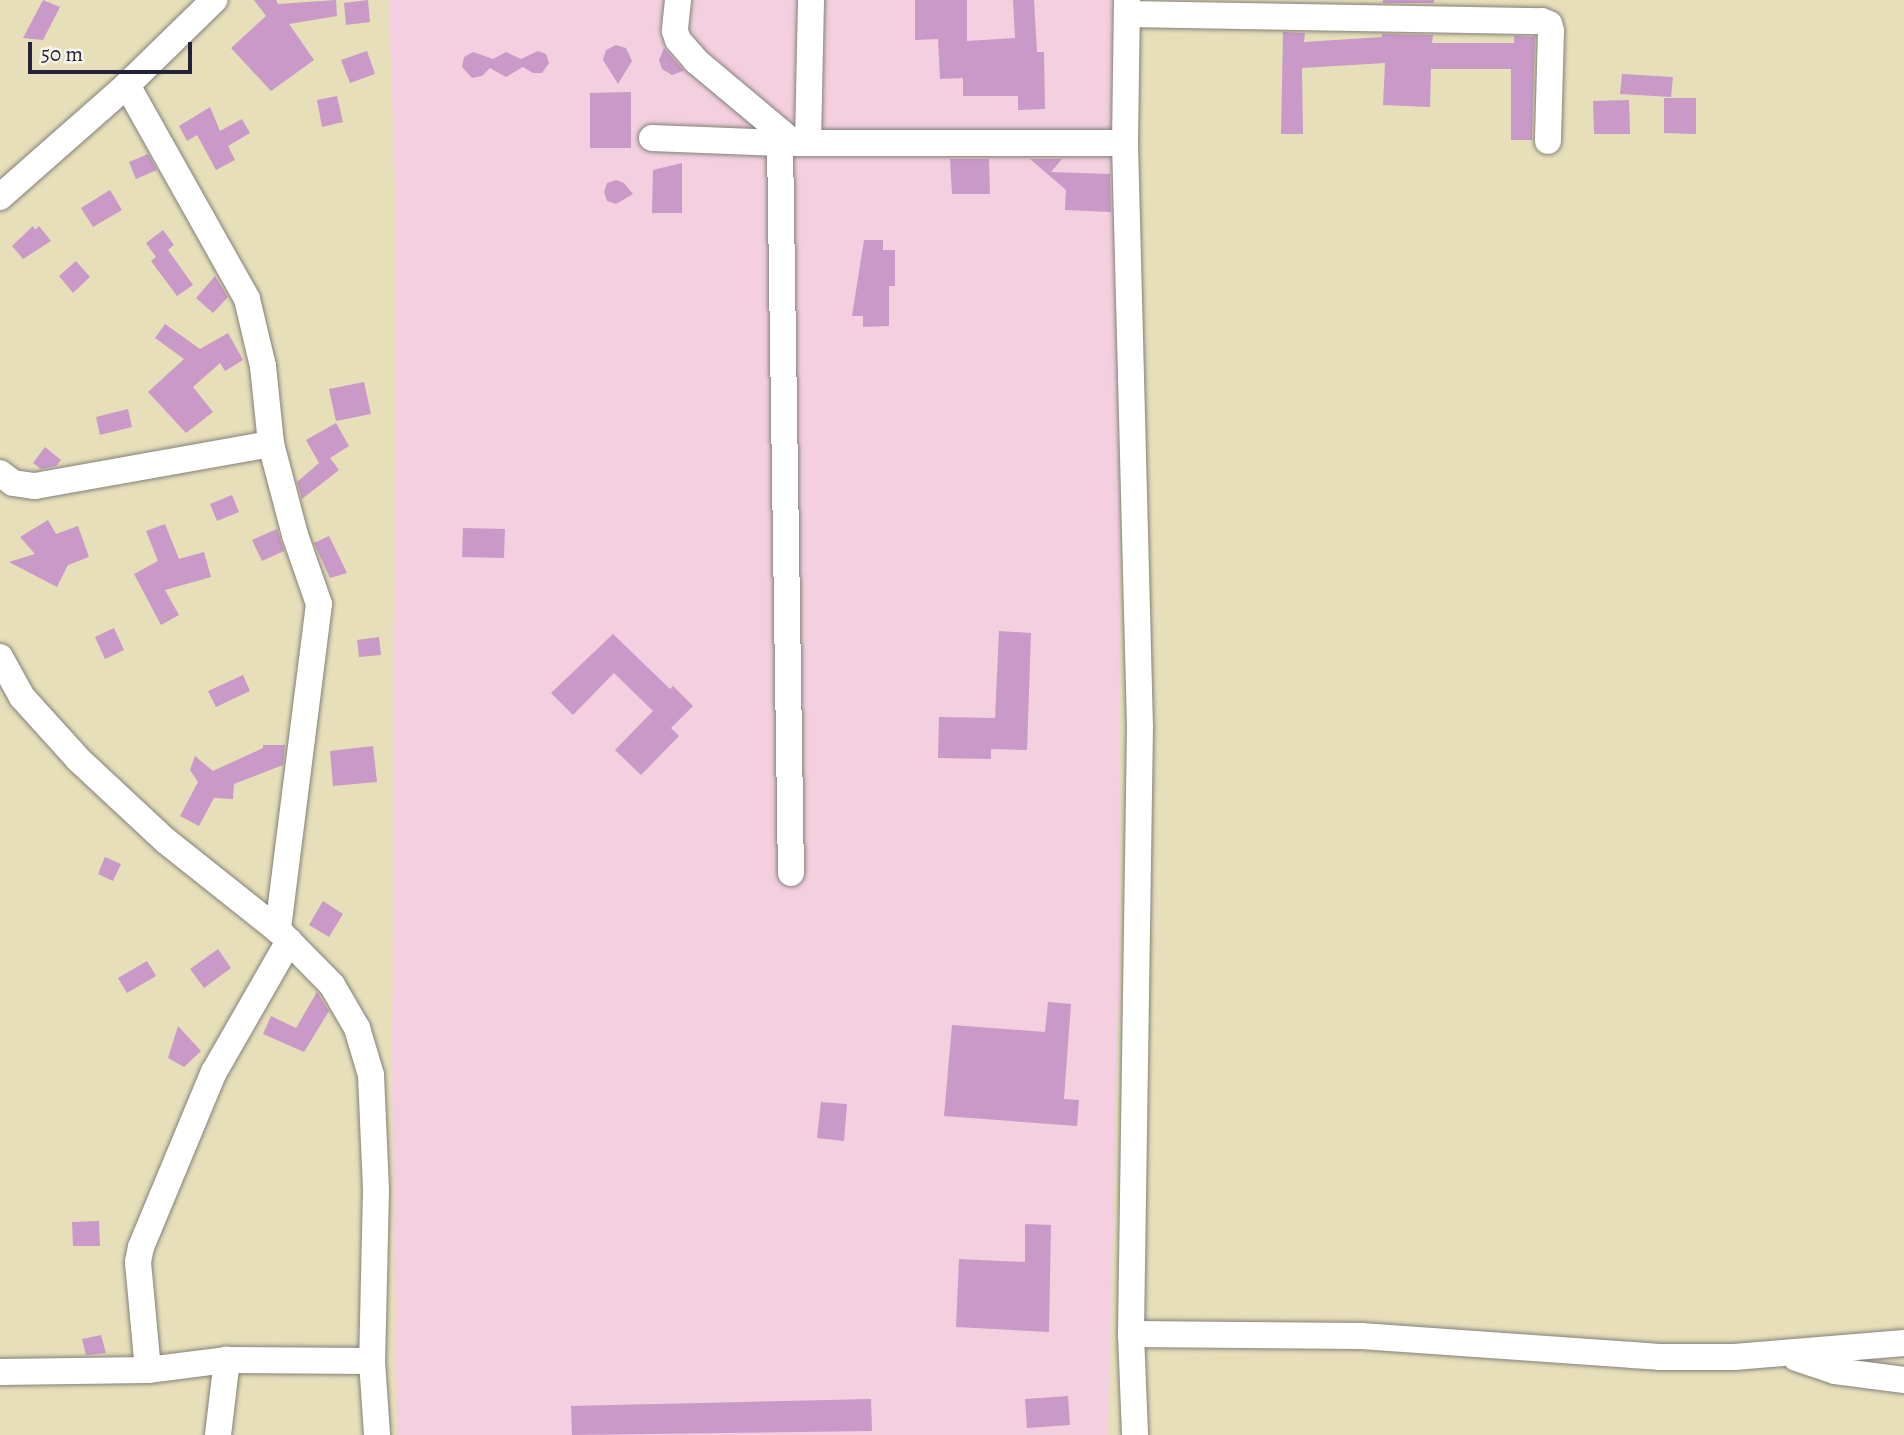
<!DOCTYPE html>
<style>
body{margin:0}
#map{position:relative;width:1904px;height:1435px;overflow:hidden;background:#e6dfba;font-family:Alegreya,serif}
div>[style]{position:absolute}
.built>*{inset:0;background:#f3cfdf}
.building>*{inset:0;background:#c999c8}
.roads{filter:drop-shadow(0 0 2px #84807a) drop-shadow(0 0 2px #84807a)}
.minor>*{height:26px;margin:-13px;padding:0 13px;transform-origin:13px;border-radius:13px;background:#fff}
span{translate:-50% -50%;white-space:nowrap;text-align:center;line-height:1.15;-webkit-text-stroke:5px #f7f3e8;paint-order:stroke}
.scale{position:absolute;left:28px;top:42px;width:164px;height:32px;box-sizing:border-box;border:4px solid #22223b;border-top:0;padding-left:9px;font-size:21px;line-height:24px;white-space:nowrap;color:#22223b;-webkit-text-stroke:5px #f7f3e8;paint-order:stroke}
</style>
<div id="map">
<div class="built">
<i style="clip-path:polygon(389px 0,1121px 0,1118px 152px,1120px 950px,1108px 1435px,397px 1435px,392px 1098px,396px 224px)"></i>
</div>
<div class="building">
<i style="clip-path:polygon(43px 0,60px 7px,43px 40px,23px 38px)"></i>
<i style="clip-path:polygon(254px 0,276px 0,278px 4px,336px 0,337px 16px,289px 24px,314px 60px,271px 91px,231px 48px,266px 16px)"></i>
<i style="clip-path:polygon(368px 0,370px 22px,346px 25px,344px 3px)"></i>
<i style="clip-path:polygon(915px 0,967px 0,967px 41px,1015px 38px,1013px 0,1034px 0,1037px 52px,1044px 52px,1045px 109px,1018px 110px,1018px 96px,963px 96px,963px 78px,940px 79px,938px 39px,915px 40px)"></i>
<i style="clip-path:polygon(1383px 0,1434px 0,1434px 3px,1383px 3px)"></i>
<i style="clip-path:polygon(1283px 32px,1305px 33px,1304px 42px,1382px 37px,1382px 34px,1433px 35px,1432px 43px,1514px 43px,1514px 36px,1535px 37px,1532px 140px,1511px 140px,1511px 69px,1431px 69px,1430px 107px,1383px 105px,1385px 63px,1302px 68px,1303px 134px,1281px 134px)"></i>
<i style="clip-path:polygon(616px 45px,626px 48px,632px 61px,618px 84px,603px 60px,606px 50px)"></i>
<i style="clip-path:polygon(664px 48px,684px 71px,683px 71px,672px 75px,662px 69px,659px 60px)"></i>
<i style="clip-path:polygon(367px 51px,375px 74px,350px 83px,341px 60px)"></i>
<i style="clip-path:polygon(538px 51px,546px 54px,549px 63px,542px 73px,533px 73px,523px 67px,506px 77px,490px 68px,482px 76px,472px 78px,462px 67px,464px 57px,473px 52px,493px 59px,506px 52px,521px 59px)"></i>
<i style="clip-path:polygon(1622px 74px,1673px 77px,1671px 97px,1620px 94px)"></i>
<i style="clip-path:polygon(631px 92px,631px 148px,590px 148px,590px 93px)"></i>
<i style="clip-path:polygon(337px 96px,343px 122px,322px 127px,317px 100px)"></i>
<i style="clip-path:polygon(1664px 98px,1696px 98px,1696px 134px,1664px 133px)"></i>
<i style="clip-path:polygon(1629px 100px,1630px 134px,1594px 134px,1593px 101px)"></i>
<i style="clip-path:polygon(210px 107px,220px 131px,242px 119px,250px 133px,228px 146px,235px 160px,216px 170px,197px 135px,187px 141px,179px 126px)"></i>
<i style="clip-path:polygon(148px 154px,157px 170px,136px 179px,129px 162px)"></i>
<i style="clip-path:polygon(950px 159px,989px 159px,990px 194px,952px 194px)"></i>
<i style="clip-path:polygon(1030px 159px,1062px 159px,1051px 172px,1110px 174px,1111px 212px,1065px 210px,1066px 190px)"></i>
<i style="clip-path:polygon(682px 163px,682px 213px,652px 213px,653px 170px)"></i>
<i style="clip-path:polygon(616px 180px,624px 183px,633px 194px,616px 204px,607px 201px,604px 192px,607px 183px)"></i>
<i style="clip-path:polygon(110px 190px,122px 210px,93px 227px,81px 208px)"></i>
<i style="clip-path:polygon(33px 226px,35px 230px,39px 226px,51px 241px,23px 259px,12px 246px)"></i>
<i style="clip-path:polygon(163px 230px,174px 245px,168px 250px,193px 285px,177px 296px,151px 261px,156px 257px,146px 243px)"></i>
<i style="clip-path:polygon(864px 240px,883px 240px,883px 250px,895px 250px,895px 286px,889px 286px,889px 326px,863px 327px,863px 316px,852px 316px)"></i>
<i style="clip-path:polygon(76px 261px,90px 277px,73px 293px,59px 276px)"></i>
<i style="clip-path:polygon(215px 276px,228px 297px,213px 313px,196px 298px)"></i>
<i style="clip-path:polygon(165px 324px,200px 349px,228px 333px,243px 360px,225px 371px,220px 363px,193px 387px,213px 412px,186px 433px,148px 392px,184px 359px,155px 338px)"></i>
<i style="clip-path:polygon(364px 382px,371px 414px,336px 421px,329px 389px)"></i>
<i style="clip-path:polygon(128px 409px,132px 427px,100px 435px,96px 417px)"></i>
<i style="clip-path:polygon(336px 423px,349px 446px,330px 458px,339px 470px,302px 499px,297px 482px,319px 463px,306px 440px)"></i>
<i style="clip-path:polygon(45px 447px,61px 460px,56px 466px,41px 469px,33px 463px)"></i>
<i style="clip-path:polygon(232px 495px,239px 512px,217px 521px,210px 504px)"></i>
<i style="clip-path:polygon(48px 520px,56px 534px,78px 526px,89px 557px,68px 565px,57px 587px,9px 562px,35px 554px,20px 537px)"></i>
<i style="clip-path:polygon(165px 524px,179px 559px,204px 552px,211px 577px,165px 590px,179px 615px,161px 625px,134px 574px,158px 561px,146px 531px)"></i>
<i style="clip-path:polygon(463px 528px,505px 529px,504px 558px,462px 557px)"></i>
<i style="clip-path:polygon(277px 529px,284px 551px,262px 561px,252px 540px)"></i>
<i style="clip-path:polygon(329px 536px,347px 573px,330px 578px,314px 543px)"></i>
<i style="clip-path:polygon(114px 628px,124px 650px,105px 659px,95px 637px)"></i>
<i style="clip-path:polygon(999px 631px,1031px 633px,1027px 750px,991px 749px,991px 759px,938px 758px,939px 717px,995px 718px)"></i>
<i style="clip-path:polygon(613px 634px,670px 689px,673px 686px,693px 706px,671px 728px,679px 736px,641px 775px,615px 750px,653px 711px,614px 673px,573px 715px,551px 693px)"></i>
<i style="clip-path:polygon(379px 637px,381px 655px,359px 657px,357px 640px)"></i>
<i style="clip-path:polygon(243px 675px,250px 691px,216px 707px,208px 691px)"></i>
<i style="clip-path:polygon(263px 745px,285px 745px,283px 765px,234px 784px,233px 799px,214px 798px,199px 826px,180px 816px,198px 782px,190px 770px,195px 756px,213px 771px,263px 748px)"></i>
<i style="clip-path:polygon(373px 746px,377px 782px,333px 786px,330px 751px)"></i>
<i style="clip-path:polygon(105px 857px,121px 864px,113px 881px,98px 874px)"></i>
<i style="clip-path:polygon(323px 901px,343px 914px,329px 937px,309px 925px)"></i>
<i style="clip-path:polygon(218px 949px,231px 968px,204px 988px,190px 969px)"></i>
<i style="clip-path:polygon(147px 961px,156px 976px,127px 993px,118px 978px)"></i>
<i style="clip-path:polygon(317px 992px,329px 1011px,304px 1052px,263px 1034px,271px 1016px,296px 1028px)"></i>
<i style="clip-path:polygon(1048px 1002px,1071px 1004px,1064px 1099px,1079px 1100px,1077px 1126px,944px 1116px,952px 1025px,1045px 1032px)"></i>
<i style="clip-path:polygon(178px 1026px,201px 1051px,184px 1067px,168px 1058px)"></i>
<i style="clip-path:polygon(821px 1102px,847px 1104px,844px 1141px,817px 1138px)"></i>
<i style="clip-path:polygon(99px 1221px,100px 1246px,73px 1246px,72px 1222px)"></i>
<i style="clip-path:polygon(1025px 1224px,1051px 1225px,1049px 1332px,956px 1327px,959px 1259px,1025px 1262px)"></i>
<i style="clip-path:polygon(101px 1335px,106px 1353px,86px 1355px,82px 1339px)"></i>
<i style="clip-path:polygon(1068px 1396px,1070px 1425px,1027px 1428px,1025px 1399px)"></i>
<i style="clip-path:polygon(871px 1399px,872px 1431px,572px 1435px,571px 1406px)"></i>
</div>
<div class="roads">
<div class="minor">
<i style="left:678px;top:0;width:31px;rotate:96deg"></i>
<i style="left:675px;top:31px;width:9px;rotate:72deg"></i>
<i style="left:678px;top:40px;width:28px;rotate:49deg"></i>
<i style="left:696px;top:61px;width:128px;rotate:39.9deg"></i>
<i style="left:1127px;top:0;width:143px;rotate:90.8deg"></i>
<i style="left:1125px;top:143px;width:583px;rotate:88.53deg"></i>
<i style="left:1140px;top:726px;width:608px;rotate:90.85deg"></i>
<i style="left:1131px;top:1334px;width:101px;rotate:87.7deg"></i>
<i style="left:1127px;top:14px;width:415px;rotate:1deg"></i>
<i style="left:1542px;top:21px;width:8px;rotate:23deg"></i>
<i style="left:1549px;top:24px;width:7px;rotate:74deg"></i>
<i style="left:1551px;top:31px;width:110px;rotate:91.6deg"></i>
<i style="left:127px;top:85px;width:245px;rotate:60.7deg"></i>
<i style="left:247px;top:299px;width:69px;rotate:76.6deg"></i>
<i style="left:263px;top:366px;width:78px;rotate:84.1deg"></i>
<i style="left:271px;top:444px;width:94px;rotate:75.2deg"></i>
<i style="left:295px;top:535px;width:73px;rotate:70.8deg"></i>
<i style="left:319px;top:604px;width:329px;rotate:97.2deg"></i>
<i style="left:652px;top:138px;width:128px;rotate:2.2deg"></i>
<i style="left:780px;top:143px;width:345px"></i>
<i style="left:780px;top:143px;width:730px;rotate:89.14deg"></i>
<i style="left:808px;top:143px;width:143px;rotate:-88.8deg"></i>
<i style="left:0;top:197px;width:169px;rotate:-41.4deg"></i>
<i style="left:127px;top:85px;width:122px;rotate:-44.3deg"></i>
<i style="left:0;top:473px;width:16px;rotate:38deg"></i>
<i style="left:13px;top:483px;width:22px;rotate:8deg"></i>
<i style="left:35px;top:486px;width:240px;rotate:-10.1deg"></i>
<i style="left:0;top:657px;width:46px;rotate:61.2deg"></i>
<i style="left:22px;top:697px;width:84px;rotate:47.9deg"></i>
<i style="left:78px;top:759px;width:120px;rotate:43deg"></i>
<i style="left:166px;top:841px;width:143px;rotate:38.5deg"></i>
<i style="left:278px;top:930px;width:77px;rotate:45.5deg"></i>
<i style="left:332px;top:985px;width:50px;rotate:59.8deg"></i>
<i style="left:357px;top:1028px;width:49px;rotate:73.4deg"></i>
<i style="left:371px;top:1075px;width:115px;rotate:87.5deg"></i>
<i style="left:376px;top:1190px;width:171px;rotate:91.3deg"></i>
<i style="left:372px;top:1361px;width:74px;rotate:86.1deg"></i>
<i style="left:1131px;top:1334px;width:230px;rotate:0.5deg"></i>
<i style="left:1361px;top:1336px;width:299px;rotate:4deg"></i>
<i style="left:1659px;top:1357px;width:75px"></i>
<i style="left:1734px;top:1357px;width:171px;rotate:-4.7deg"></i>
<i style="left:1796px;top:1358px;width:41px;rotate:18.4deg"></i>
<i style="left:1835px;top:1371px;width:70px;rotate:7.4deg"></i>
<i style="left:148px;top:1370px;width:108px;rotate:-95.3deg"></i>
<i style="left:138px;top:1262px;width:15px;rotate:-79deg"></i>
<i style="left:141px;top:1247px;width:190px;rotate:-67.4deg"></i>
<i style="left:214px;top:1072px;width:151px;rotate:-60.2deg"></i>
<i style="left:0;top:1372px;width:148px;rotate:-0.8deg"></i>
<i style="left:148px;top:1370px;width:80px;rotate:-7.2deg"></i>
<i style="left:227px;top:1360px;width:145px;rotate:0.4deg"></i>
<i style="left:218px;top:1435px;width:76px;rotate:-83.2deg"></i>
</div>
</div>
<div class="scale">50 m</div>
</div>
